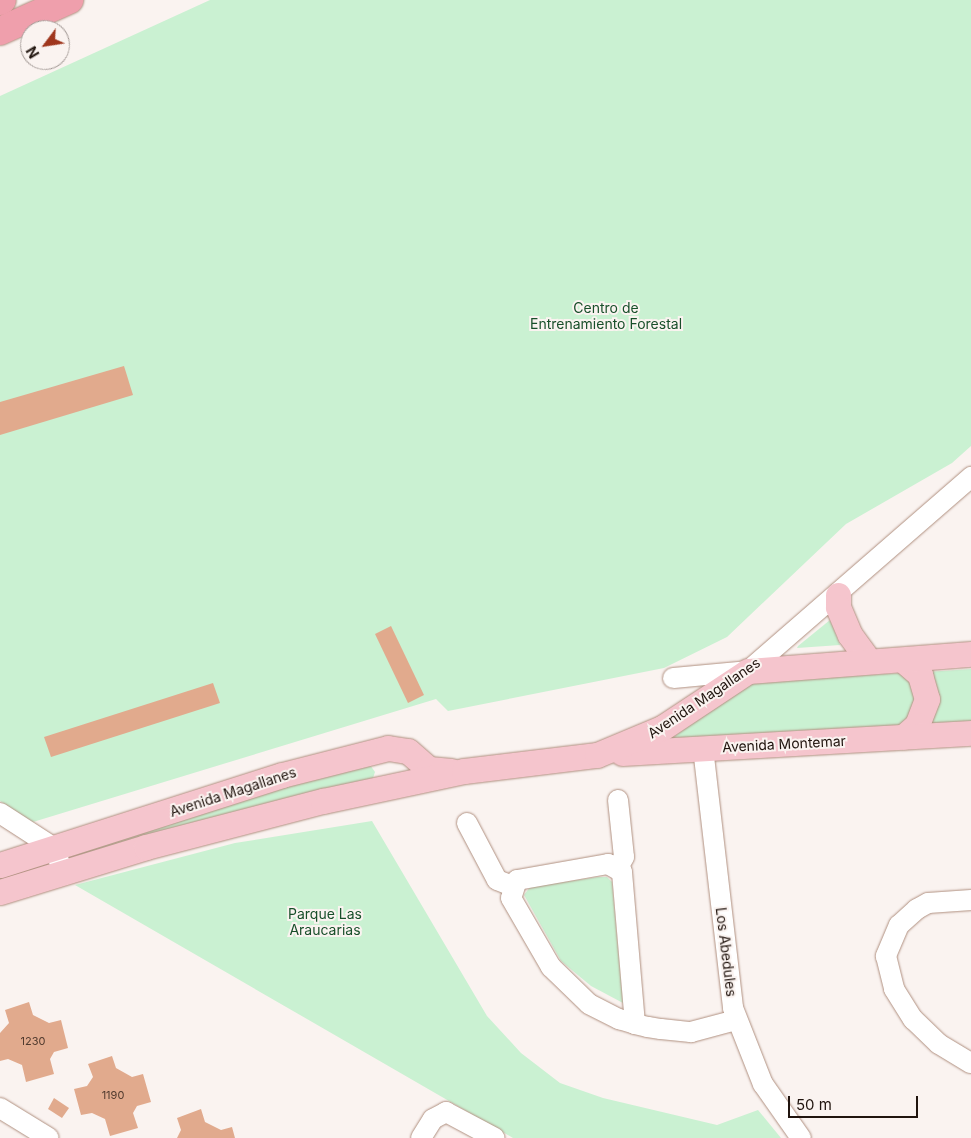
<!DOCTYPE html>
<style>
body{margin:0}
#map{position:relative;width:971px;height:1138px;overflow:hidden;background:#faf3f0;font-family:Inter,sans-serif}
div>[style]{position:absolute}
.green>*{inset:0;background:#caf1d2}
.building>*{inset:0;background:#e1aa8d}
.roads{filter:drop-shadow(0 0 1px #b09080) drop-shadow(0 0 1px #b09080)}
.minor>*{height:20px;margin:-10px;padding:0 10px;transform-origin:10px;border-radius:10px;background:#fff}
.major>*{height:25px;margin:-12.5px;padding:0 12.5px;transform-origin:12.5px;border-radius:12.5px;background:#f5c5cd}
.highway>*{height:28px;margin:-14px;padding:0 14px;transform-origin:14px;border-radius:14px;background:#ef9fac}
span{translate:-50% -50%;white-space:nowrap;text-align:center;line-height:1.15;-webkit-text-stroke:4px #faf3f0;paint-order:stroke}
.number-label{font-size:11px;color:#503a2e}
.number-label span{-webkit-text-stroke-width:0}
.park-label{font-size:14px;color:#184f2a}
.street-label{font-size:14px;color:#20140e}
.north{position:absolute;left:20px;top:20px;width:50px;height:50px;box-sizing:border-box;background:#faf3f0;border:1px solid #a39a96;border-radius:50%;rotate:239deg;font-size:14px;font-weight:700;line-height:20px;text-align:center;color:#20140e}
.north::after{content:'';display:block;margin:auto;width:18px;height:22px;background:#9f361d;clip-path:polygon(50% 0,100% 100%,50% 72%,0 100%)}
.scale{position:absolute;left:788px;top:1096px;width:130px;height:22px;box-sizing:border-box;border:2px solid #20140e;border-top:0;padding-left:6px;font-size:15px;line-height:18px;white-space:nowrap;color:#20140e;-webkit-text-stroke:4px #faf3f0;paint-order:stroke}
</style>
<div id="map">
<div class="green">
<i style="clip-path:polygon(210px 0,971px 0,971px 446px,952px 463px,846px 524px,727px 637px,664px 668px,448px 711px,436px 699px,33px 822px,0 801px,0 96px)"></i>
<i style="clip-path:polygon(830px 620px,840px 645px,797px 648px,798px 646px)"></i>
<i style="clip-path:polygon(971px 669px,971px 723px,929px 725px,937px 711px,938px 698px,936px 686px,927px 672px)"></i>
<i style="clip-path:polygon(903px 673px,912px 682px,918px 699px,905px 725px,671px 739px,749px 682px)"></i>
<i style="clip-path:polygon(368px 762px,375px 772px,373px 778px,80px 859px,76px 849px)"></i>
<i style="clip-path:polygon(372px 821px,487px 1016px,521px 1053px,560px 1083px,603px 1098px,717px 1125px,758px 1110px,781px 1138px,513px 1138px,75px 885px,235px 843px)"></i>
<i style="clip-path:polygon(598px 877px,607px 877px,612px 882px,623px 1003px,591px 986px,561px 961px,524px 895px,530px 887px)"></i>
</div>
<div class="building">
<i style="clip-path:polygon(124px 366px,133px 395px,0 435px,0 402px)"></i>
<i style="clip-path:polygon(391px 626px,424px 695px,408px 703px,375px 634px)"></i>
<i style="clip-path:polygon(213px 683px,220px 703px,51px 757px,44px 737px)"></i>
<i style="clip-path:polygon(29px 1002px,33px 1015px,49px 1023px,61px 1020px,68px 1048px,54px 1052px,50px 1059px,54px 1074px,26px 1082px,22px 1065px,8px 1059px,0 1061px,0 1033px,9px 1023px,5px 1010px)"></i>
<i style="clip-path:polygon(112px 1056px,116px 1068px,132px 1077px,143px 1074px,151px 1102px,137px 1106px,133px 1113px,138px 1128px,110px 1136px,105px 1119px,92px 1113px,81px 1115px,74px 1089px,87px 1086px,93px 1077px,88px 1064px)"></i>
<i style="clip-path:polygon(54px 1098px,69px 1108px,62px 1118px,48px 1109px)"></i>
<i style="clip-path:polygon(201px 1109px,205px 1122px,221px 1130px,232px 1127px,235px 1138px,177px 1138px,181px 1130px,177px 1118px)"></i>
</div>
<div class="roads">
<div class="minor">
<i style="left:673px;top:678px;width:75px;rotate:-5.3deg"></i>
<i style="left:748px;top:671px;width:296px;rotate:-41deg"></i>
<i style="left:703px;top:748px;width:262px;rotate:83.4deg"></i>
<i style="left:733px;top:1008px;width:82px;rotate:68.5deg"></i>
<i style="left:763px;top:1084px;width:66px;rotate:54.9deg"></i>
<i style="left:618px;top:800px;width:57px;rotate:84deg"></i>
<i style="left:624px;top:857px;width:13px;rotate:119deg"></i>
<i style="left:0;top:813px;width:64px;rotate:32.9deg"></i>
<i style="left:54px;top:848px;width:26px;rotate:69deg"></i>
<i style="left:467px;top:823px;width:64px;rotate:62.2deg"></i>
<i style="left:497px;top:880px;width:17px;rotate:21deg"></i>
<i style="left:971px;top:900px;width:43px;rotate:176deg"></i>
<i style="left:928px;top:903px;width:13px;rotate:151deg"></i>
<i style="left:917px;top:909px;width:24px;rotate:138deg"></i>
<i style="left:899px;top:925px;width:34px;rotate:113deg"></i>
<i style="left:886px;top:956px;width:34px;rotate:76deg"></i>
<i style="left:894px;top:989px;width:36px;rotate:58deg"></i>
<i style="left:913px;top:1019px;width:36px;rotate:44deg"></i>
<i style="left:939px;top:1044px;width:37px;rotate:31deg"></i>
<i style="left:635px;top:1024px;width:153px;rotate:-94.9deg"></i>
<i style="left:622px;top:872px;width:16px;rotate:-150deg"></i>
<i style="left:608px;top:864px;width:92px;rotate:170deg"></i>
<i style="left:517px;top:880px;width:19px;rotate:108deg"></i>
<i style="left:511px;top:898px;width:80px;rotate:59.9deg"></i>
<i style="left:551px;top:967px;width:53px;rotate:44.2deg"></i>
<i style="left:589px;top:1004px;width:34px;rotate:27deg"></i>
<i style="left:619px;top:1019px;width:17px;rotate:17deg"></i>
<i style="left:635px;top:1024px;width:13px;rotate:13deg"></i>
<i style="left:648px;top:1027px;width:13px;rotate:9deg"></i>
<i style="left:661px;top:1029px;width:30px;rotate:6deg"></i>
<i style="left:691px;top:1032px;width:47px;rotate:-14.9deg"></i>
<i style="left:0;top:1108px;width:57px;rotate:31.5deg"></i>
<i style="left:421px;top:1138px;width:22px;rotate:-58deg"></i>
<i style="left:433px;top:1119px;width:15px;rotate:-28deg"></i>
<i style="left:446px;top:1112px;width:55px;rotate:28deg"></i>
</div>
<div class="major">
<i style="left:838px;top:595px;width:12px;rotate:90deg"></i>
<i style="left:838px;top:607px;width:30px;rotate:67deg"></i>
<i style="left:850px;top:635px;width:32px;rotate:54deg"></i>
<i style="left:903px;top:660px;width:23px;rotate:41deg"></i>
<i style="left:920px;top:675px;width:25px;rotate:74deg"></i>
<i style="left:927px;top:699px;width:28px;rotate:111deg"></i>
<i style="left:917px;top:725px;width:18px;rotate:139deg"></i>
<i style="left:622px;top:753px;width:350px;rotate:-3.3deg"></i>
<i style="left:0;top:865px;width:296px;rotate:-17.7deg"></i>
<i style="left:282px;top:775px;width:109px;rotate:-14.3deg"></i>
<i style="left:388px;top:748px;width:20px;rotate:9deg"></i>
<i style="left:408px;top:751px;width:28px;rotate:41deg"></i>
<i style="left:429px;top:769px;width:22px;rotate:5deg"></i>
<i style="left:0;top:892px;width:153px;rotate:-17.1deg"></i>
<i style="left:146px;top:847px;width:183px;rotate:-14.6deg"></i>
<i style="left:323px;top:801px;width:144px;rotate:-12deg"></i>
<i style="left:464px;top:771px;width:134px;rotate:-6.9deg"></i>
<i style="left:597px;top:755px;width:70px;rotate:-22.6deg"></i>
<i style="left:662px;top:728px;width:103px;rotate:-33.5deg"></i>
<i style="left:748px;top:671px;width:224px;rotate:-4.4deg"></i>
</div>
<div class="highway">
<i style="left:0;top:1px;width:2px;rotate:-27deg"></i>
<i style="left:0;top:31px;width:76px;rotate:-24.2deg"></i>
</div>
</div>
<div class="number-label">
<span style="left:33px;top:1041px">1230</span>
<span style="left:113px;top:1095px">1190</span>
</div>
<div class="park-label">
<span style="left:606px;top:316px">Centro de<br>Entrenamiento Forestal</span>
<span style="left:325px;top:922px">Parque Las<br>Araucarias</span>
</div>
<div class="street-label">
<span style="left:704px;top:698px;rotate:-34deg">Avenida Magallanes</span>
<span style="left:784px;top:744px;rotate:-3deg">Avenida Montemar</span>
<span style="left:233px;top:792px;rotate:-18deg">Avenida Magallanes</span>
<span style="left:726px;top:952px;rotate:83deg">Los Abedules</span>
</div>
<div class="north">N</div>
<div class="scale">50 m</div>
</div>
